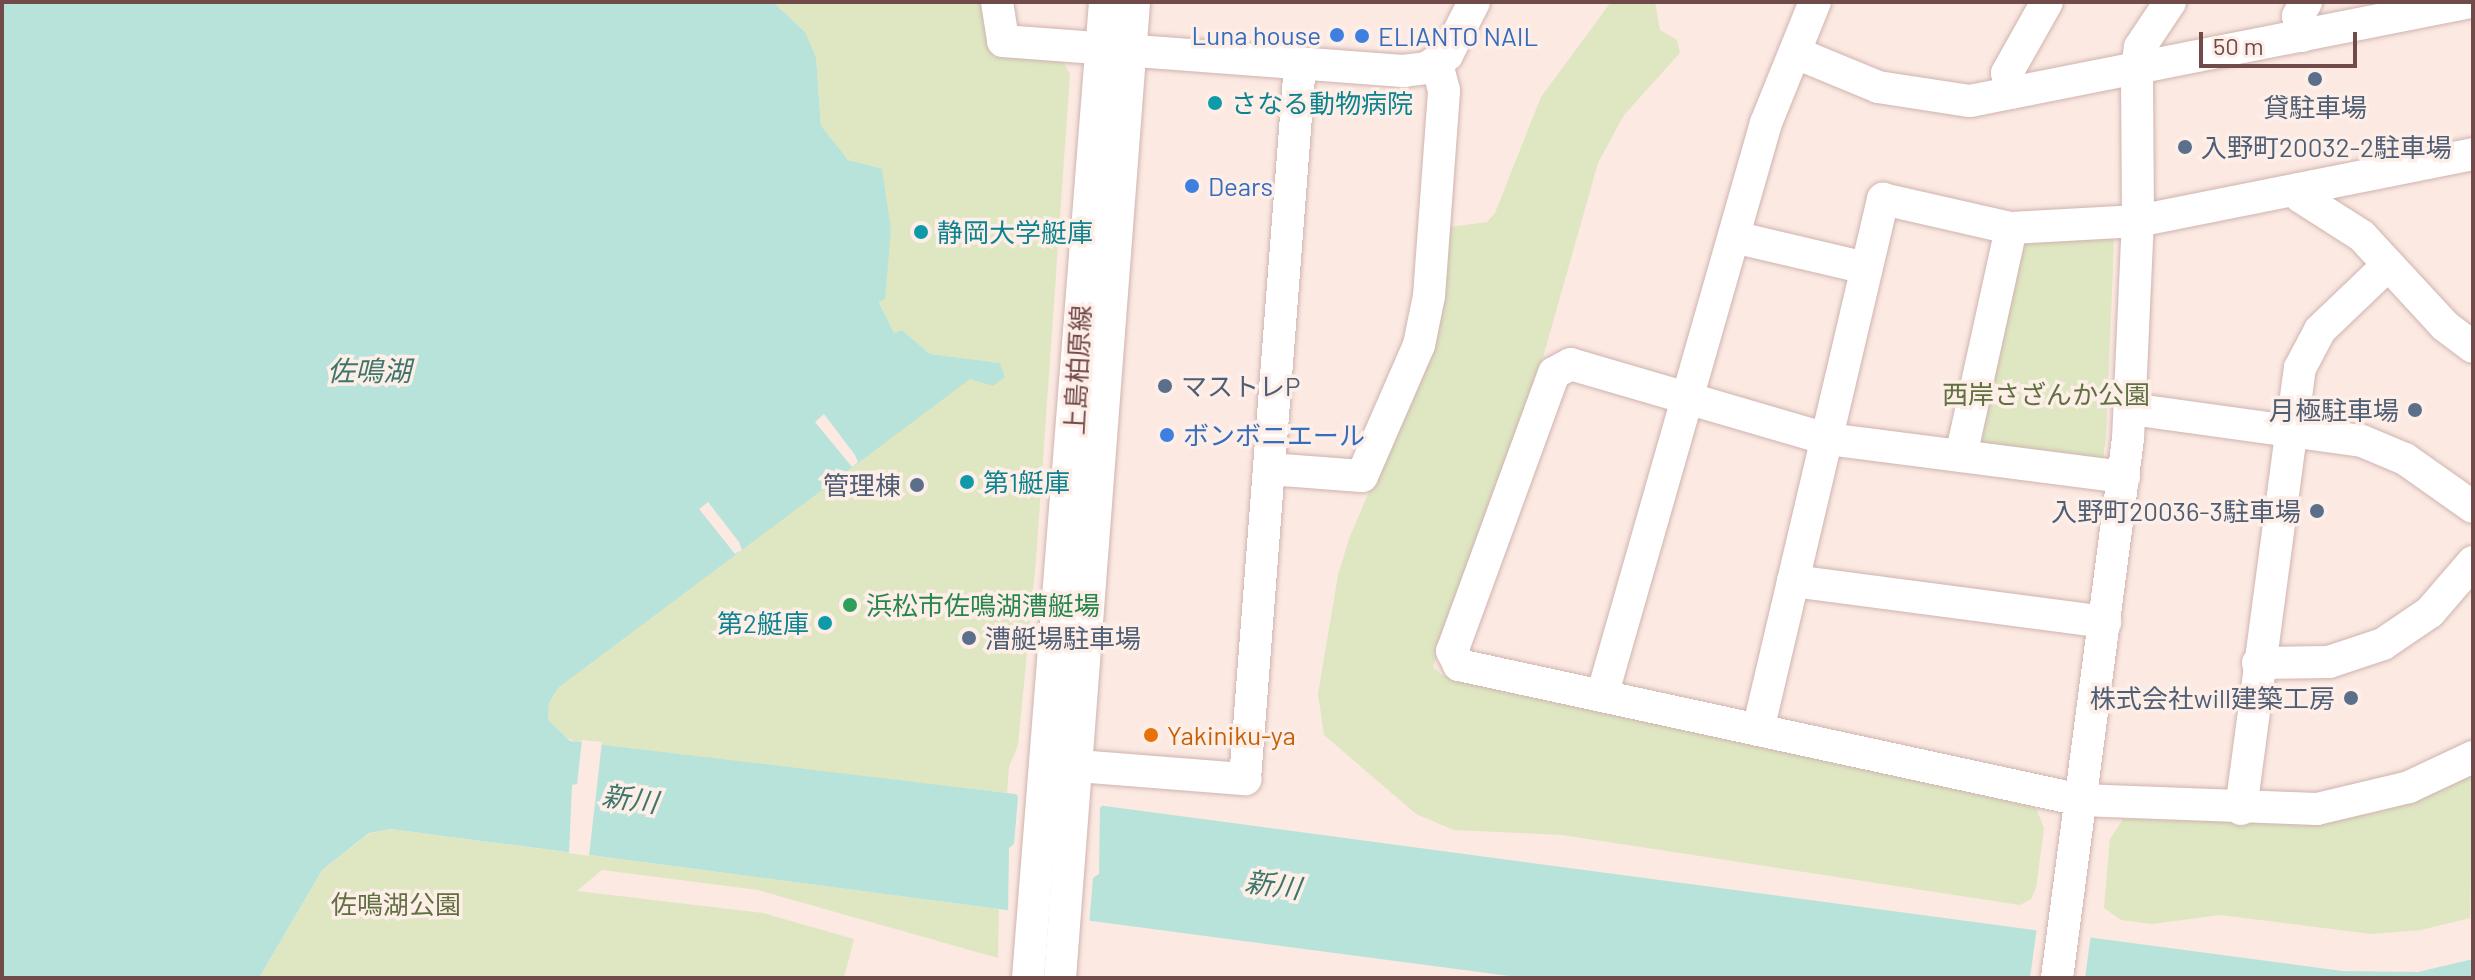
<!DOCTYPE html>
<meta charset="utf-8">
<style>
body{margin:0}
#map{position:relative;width:2475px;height:980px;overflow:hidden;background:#fbe9e2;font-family:Barlow,"Noto Sans JP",sans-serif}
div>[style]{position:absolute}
.green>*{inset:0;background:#dee7c2}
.water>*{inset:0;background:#b8e3da}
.pier>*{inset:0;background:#fbe9e2}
.roads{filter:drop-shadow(0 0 2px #d0b3af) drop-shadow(0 0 2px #d0b3af)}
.minor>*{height:32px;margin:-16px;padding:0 16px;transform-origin:16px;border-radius:16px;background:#fff}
.dots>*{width:22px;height:22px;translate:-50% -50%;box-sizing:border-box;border:4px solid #feeee8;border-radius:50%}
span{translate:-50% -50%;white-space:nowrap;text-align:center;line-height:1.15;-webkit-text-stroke:7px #feeee8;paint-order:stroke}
.shop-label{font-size:26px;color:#366cbe}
.right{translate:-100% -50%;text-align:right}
.left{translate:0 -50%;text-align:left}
.culture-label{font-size:26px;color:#0d838f}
.service-label{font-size:26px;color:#4e5e75}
.street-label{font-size:26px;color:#714a4a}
.park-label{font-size:26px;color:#5f7140}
.leisure-label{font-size:26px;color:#27864d}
.food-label{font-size:26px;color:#c56008}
.water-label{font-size:28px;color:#3f766c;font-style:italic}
.frame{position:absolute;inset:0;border:4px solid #714a4a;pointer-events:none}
.scale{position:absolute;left:2199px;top:32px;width:158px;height:36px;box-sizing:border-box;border:4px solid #714a4a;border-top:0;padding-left:10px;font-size:24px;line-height:28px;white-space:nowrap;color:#714a4a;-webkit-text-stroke:6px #feeee8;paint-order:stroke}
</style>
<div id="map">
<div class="green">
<i style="clip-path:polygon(773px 2px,985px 2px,993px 57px,1062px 61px,1070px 74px,1036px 560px,1018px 745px,1009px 767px,1007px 793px,580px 744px,557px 733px,548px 720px,549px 703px,558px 688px,970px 378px,993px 386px,999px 363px,930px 354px,902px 330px,894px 334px,879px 301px,891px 230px,880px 181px,837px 151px,821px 126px,816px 57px,804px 31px)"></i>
<i style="clip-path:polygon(1611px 2px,1655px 2px,1660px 30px,1677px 40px,1680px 53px,1624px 115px,1598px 163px,1540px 368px,1433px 667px,1442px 675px,2025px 802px,2036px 808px,2044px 828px,2036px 888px,2031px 899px,2020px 905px,1562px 835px,1454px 830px,1416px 814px,1324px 735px,1318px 694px,1338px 575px,1350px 536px,1431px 349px,1450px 227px,1487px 222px,1495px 213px,1541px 97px)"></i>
<i style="clip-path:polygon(2027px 236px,2111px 236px,2114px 241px,2106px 436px,2103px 458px,2092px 466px,1980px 452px,1971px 440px,2014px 246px)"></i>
<i style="clip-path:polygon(2473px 774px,2470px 918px,2421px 930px,2371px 934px,2220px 915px,2152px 924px,2121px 920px,2104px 908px,2110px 839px,2123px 819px,2318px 823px,2383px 811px)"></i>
<i style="clip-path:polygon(391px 829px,999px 909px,998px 958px,758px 890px,602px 870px,577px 891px,763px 913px,854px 939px,844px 978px,259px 978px,322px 870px,370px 833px)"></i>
</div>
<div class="water">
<i style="clip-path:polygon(2px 2px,773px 2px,805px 32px,816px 57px,821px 126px,848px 160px,882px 169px,891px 230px,885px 299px,879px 302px,894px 333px,902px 330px,930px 354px,1000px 363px,1005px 377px,993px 386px,970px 379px,558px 688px,549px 703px,548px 720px,570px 741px,1007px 793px,2342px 971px,2418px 972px,2473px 959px,2473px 978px,1525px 978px,391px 829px,369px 833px,322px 870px,259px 978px,2px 978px)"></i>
</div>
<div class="pier">
<i style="clip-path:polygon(824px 414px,855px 455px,858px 462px,852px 467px,815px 422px)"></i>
<i style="clip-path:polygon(708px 502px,739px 542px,742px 550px,735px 554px,699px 509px)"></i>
<i style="clip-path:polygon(582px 740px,602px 742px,589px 856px,569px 853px,572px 785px,577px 784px)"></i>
<i style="clip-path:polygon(1014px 790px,1105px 802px,1100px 808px,1099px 874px,1093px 878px,1089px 926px,1008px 914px,1009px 848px,1014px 844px,1018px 797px)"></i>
<i style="clip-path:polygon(2037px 927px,2091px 934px,2085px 978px,2030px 978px)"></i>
</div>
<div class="roads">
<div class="minor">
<i style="left:997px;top:2px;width:39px;rotate:81deg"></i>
<i style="left:1003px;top:41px;width:401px;rotate:4.3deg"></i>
<i style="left:1403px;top:71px;width:23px;rotate:-7deg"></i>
<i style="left:1426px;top:68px;width:25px;rotate:-32deg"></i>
<i style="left:1447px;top:55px;width:59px;rotate:-63deg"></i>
<i style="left:2302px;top:36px;width:20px;rotate:-101deg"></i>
<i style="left:2298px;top:16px;width:16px;rotate:-60deg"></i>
<i style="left:1796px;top:53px;width:89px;rotate:22.5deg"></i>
<i style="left:1878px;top:87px;width:93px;rotate:8.7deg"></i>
<i style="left:1970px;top:101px;width:510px;rotate:-11.2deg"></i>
<i style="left:2011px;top:93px;width:20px;rotate:-101deg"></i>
<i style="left:2007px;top:73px;width:81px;rotate:-60.6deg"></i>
<i style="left:2299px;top:189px;width:8px;rotate:76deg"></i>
<i style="left:2301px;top:197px;width:72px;rotate:32.6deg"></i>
<i style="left:2362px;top:236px;width:122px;rotate:47.3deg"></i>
<i style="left:2445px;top:326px;width:35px;rotate:37deg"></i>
<i style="left:1734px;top:237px;width:136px;rotate:13.2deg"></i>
<i style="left:2131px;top:409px;width:233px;rotate:7.9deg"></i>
<i style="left:2362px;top:441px;width:47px;rotate:22.7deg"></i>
<i style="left:2405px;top:459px;width:83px;rotate:35.2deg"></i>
<i style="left:1961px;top:456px;width:233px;rotate:-77.6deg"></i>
<i style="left:1269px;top:469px;width:93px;rotate:4.3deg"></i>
<i style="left:1362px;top:476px;width:143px;rotate:-66.5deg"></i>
<i style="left:1419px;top:345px;width:50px;rotate:-78.5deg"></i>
<i style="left:1429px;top:296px;width:206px;rotate:-85.8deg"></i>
<i style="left:1444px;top:91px;width:30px;rotate:-104deg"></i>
<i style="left:2124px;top:477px;width:299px;rotate:-172.7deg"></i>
<i style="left:1827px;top:439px;width:267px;rotate:-163.7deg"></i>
<i style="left:1571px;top:364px;width:19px;rotate:152deg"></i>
<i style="left:1554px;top:373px;width:296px;rotate:110.1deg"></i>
<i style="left:1452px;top:651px;width:16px;rotate:63deg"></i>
<i style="left:1459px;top:665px;width:636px;rotate:12.25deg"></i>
<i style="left:2081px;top:800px;width:236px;rotate:2.2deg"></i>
<i style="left:2317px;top:809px;width:95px;rotate:-13.4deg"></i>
<i style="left:2409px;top:787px;width:71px;rotate:-25.1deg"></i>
<i style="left:1793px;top:581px;width:315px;rotate:7.5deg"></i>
<i style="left:2258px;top:663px;width:71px;rotate:-0.8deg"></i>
<i style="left:2329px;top:662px;width:57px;rotate:-18.4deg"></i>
<i style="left:2383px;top:644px;width:57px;rotate:-34.2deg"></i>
<i style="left:2430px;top:612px;width:66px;rotate:-49.3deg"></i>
<i style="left:1602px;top:696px;width:596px;rotate:-74.03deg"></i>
<i style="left:1766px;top:123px;width:131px;rotate:-68deg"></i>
<i style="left:1758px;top:730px;width:546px;rotate:-76.75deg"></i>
<i style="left:1883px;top:199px;width:131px;rotate:12.8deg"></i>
<i style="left:2011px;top:228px;width:127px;rotate:-3.2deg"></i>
<i style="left:2138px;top:221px;width:342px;rotate:-11.3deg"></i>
<i style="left:1078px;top:766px;width:168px;rotate:4.5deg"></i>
<i style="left:1245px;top:779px;width:717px;rotate:-85.6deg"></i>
<i style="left:2241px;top:809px;width:445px;rotate:-82.4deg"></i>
<i style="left:2300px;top:368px;width:43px;rotate:-62.2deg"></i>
<i style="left:2320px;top:330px;width:94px;rotate:-43.7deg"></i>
<i style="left:1028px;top:978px;width:979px;rotate:-85.49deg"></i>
<i style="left:1060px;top:978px;width:979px;rotate:-85.66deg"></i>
<i style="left:2057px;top:978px;width:544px;rotate:-82.5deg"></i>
<i style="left:2128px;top:439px;width:218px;rotate:-87.4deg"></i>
<i style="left:2138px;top:221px;width:153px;rotate:-90.4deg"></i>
<i style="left:2137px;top:68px;width:21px;rotate:-82deg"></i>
<i style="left:2140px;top:47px;width:54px;rotate:-56.3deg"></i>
</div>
</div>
<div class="dots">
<i style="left:1337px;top:35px;background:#3f7fe0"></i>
<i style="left:1362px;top:36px;background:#3f7fe0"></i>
<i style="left:2315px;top:79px;background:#5c6f8a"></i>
<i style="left:1215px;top:103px;background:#0f9aa8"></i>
<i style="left:2185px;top:147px;background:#5c6f8a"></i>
<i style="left:1192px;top:186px;background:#3f7fe0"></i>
<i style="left:921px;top:232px;background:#0f9aa8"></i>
<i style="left:1165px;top:386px;background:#5c6f8a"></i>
<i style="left:2415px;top:410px;background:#5c6f8a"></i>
<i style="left:1167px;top:435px;background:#3f7fe0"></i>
<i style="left:967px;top:482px;background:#0f9aa8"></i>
<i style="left:917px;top:485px;background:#5c6f8a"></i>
<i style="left:2317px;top:511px;background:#5c6f8a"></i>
<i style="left:850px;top:605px;background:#2e9e5b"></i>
<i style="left:825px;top:623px;background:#0f9aa8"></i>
<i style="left:969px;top:638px;background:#5c6f8a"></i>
<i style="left:2351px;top:698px;background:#5c6f8a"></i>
<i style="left:1151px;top:735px;background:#e8710a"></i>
</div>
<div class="shop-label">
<span class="right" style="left:1321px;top:35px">Luna house</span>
<span class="left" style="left:1378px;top:36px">ELIANTO NAIL</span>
<span class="left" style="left:1208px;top:186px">Dears</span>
<span class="left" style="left:1183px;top:435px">ボンボニエール</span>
</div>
<div class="culture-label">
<span class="left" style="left:1231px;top:103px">さなる動物病院</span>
<span class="left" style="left:937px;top:232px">静岡大学艇庫</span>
<span class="left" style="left:983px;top:482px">第1艇庫</span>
<span class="right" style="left:809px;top:623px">第2艇庫</span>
</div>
<div class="service-label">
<span style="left:2315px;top:107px">貸駐車場</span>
<span class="left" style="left:2201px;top:147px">入野町20032-2駐車場</span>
<span class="left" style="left:1181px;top:386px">マストレP</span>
<span class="right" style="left:2399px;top:410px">月極駐車場</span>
<span class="right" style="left:901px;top:485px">管理棟</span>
<span class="right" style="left:2301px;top:511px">入野町20036-3駐車場</span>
<span class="left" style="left:985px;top:638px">漕艇場駐車場</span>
<span class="right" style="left:2335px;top:698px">株式会社will建築工房</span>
</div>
<div class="street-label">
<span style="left:1077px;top:370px;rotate:-87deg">上島柏原線</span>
</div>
<div class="park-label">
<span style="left:2046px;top:394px">西岸さざんか公園</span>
<span style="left:396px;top:904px">佐鳴湖公園</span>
</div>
<div class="leisure-label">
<span class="left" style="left:866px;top:605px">浜松市佐鳴湖漕艇場</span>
</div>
<div class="food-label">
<span class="left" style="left:1167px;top:735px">Yakiniku-ya</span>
</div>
<div class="water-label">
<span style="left:369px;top:370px">佐鳴湖</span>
<span style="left:630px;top:798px;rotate:8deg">新川</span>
<span style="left:1273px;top:884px;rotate:8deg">新川</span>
</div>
<div class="frame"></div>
<div class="scale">50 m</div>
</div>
